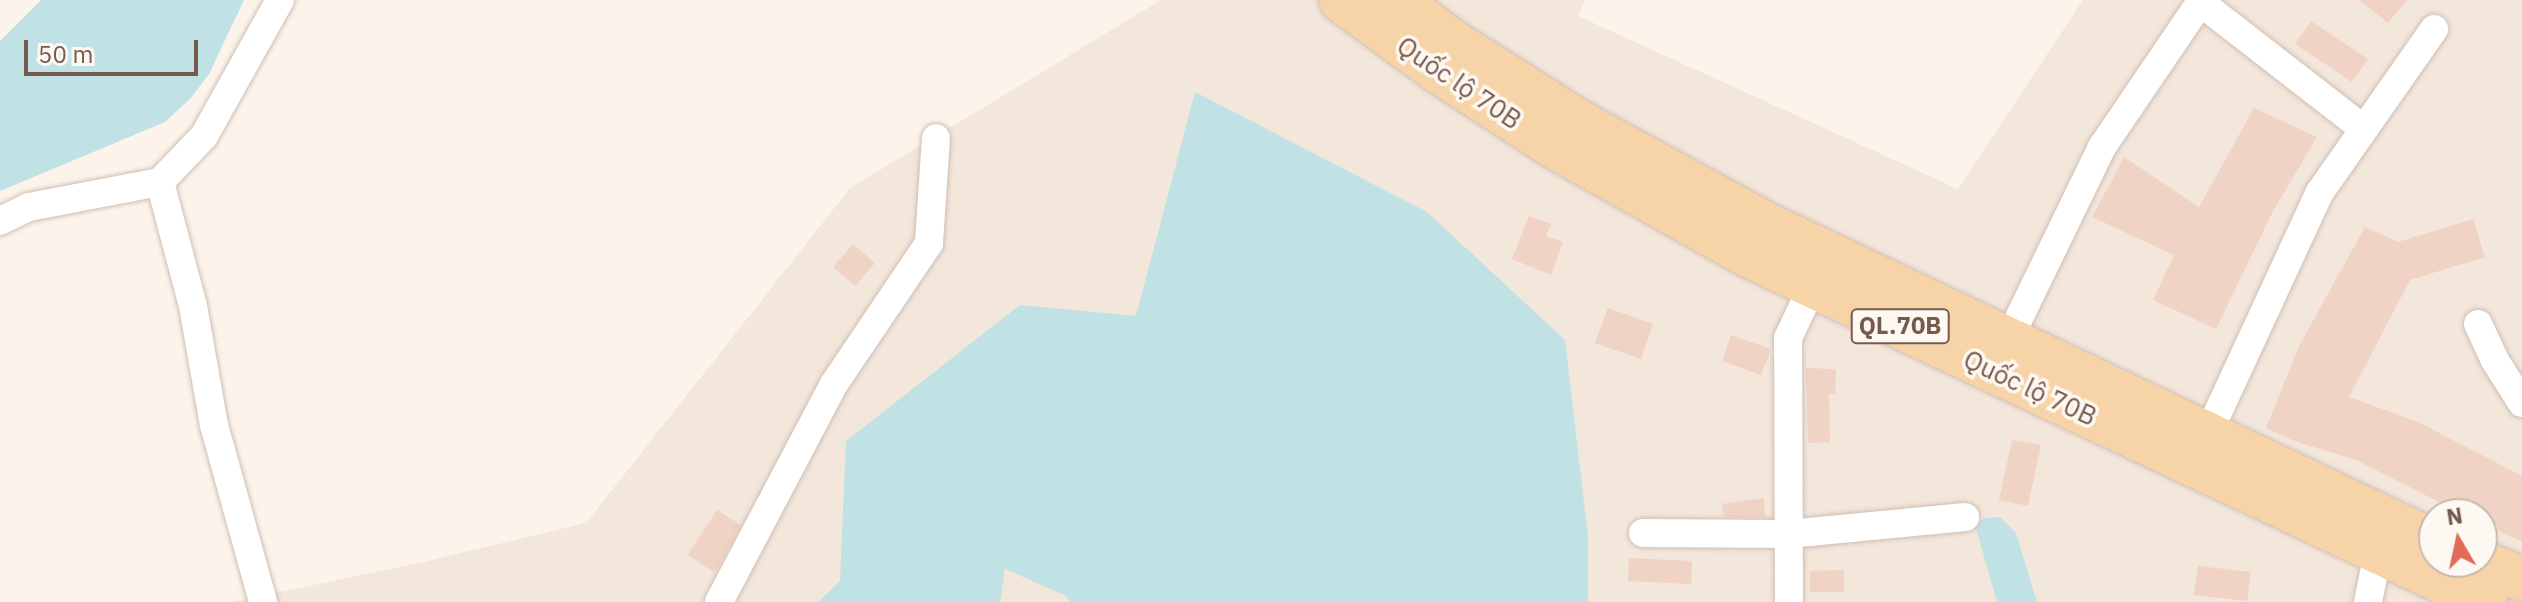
<!DOCTYPE html>
<meta charset="utf-8">
<style>
body{margin:0}
#map{position:relative;width:2522px;height:602px;overflow:hidden;background:#fcf4eb;font-family:"IBM Plex Sans",sans-serif}
div>[style]{position:absolute}
.residential>*{inset:0;background:#f3e6da}
.water>*{inset:0;background:#c0e2e5}
.building>*{inset:0;background:#f0d3c4}
.roads{filter:drop-shadow(0 0 2px #d0beb3) drop-shadow(0 0 2px #d0beb3)}
.street>*{height:28px;margin:-14px;padding:0 14px;transform-origin:14px;border-radius:14px;background:#fff}
.primary>*{height:44px;margin:-22px;padding:0 22px;transform-origin:22px;border-radius:22px;background:#f6d4a8}
span{translate:-50% -50%;white-space:nowrap;text-align:center;line-height:1.15;-webkit-text-stroke:7px #fef8f2;paint-order:stroke}
.shield-label span{padding:2px 6px;background:#fef8f2;border:2px solid;border-radius:6px;-webkit-text-stroke-width:0}
.shield-label{font-size:24px;color:#765a4f;font-weight:700}
.street-label{font-size:26px;color:#765a4f}
.north{position:absolute;left:2418px;top:498px;width:80px;height:80px;box-sizing:border-box;background:#fef8f2;border:2px solid #c8b9b1;border-radius:50%;rotate:351deg;font-size:22px;font-weight:700;line-height:32px;text-align:center;color:#765a4f}
.north::after{content:'';display:block;margin:auto;width:28px;height:36px;background:#de6d57;clip-path:polygon(50% 0,100% 100%,50% 72%,0 100%)}
.scale{position:absolute;left:24px;top:40px;width:174px;height:36px;box-sizing:border-box;border:4px solid #765a4f;border-top:0;padding-left:10px;font-size:24px;line-height:28px;white-space:nowrap;color:#765a4f;-webkit-text-stroke:6px #fef8f2;paint-order:stroke}
</style>
<div id="map">
<div class="residential">
<i style="clip-path:polygon(evenodd,1161px 0,1585px 0,1578px 16px,1958px 189px,2083px 0,2522px 0,2522px 602px,231px 602px,419px 563px,586px 523px,850px 188px,1161px 0,2434px 514px,2482px 514px,2482px 562px,2434px 562px,2434px 514px)"></i>
</div>
<div class="water">
<i style="clip-path:polygon(41px 0,244px 0,209px 74px,190px 99px,165px 122px,0 191px,0 41px)"></i>
<i style="clip-path:polygon(1195px 92px,1427px 212px,1565px 340px,1588px 537px,1588px 602px,1070px 602px,1066px 596px,1005px 569px,1000px 602px,818px 602px,840px 581px,846px 441px,1020px 305px,1136px 316px)"></i>
<i style="clip-path:polygon(2000px 517px,2016px 533px,2037px 602px,1997px 602px,1976px 528px,1984px 518px)"></i>
</div>
<div class="building">
<i style="clip-path:polygon(2359px 0,2407px 0,2388px 23px)"></i>
<i style="clip-path:polygon(2311px 21px,2368px 59px,2352px 82px,2295px 44px)"></i>
<i style="clip-path:polygon(2254px 108px,2317px 137px,2272px 213px,2216px 329px,2153px 300px,2174px 255px,2092px 217px,2124px 157px,2199px 207px)"></i>
<i style="clip-path:polygon(1529px 216px,1551px 224px,1546px 236px,1563px 242px,1551px 275px,1512px 259px)"></i>
<i style="clip-path:polygon(2473px 219px,2485px 257px,2410px 280px,2349px 397px,2418px 422px,2522px 476px,2522px 542px,2482px 523px,2482px 514px,2463px 514px,2356px 460px,2294px 441px,2266px 428px,2299px 346px,2365px 227px,2398px 242px)"></i>
<i style="clip-path:polygon(853px 244px,875px 263px,855px 286px,833px 267px)"></i>
<i style="clip-path:polygon(1608px 308px,1653px 324px,1641px 359px,1595px 343px)"></i>
<i style="clip-path:polygon(1731px 335px,1771px 349px,1761px 375px,1722px 361px)"></i>
<i style="clip-path:polygon(1806px 368px,1836px 369px,1835px 395px,1829px 394px,1830px 442px,1808px 443px)"></i>
<i style="clip-path:polygon(2012px 440px,2041px 445px,2028px 506px,1999px 500px)"></i>
<i style="clip-path:polygon(1764px 498px,1765px 517px,1724px 517px,1722px 504px)"></i>
<i style="clip-path:polygon(717px 510px,741px 525px,715px 573px,688px 555px)"></i>
<i style="clip-path:polygon(1629px 558px,1692px 561px,1691px 584px,1628px 581px)"></i>
<i style="clip-path:polygon(2198px 566px,2251px 572px,2247px 601px,2194px 595px)"></i>
<i style="clip-path:polygon(1844px 570px,1844px 592px,1810px 592px,1810px 571px)"></i>
</div>
<div class="roads">
<div class="street">
<i style="left:2200px;top:2px;width:207px;rotate:37.8deg"></i>
<i style="left:160px;top:182px;width:128px;rotate:75.1deg"></i>
<i style="left:193px;top:306px;width:121px;rotate:80deg"></i>
<i style="left:214px;top:425px;width:184px;rotate:74.5deg"></i>
<i style="left:0;top:221px;width:32px;rotate:-26deg"></i>
<i style="left:29px;top:207px;width:133px;rotate:-10.8deg"></i>
<i style="left:160px;top:182px;width:64px;rotate:-46.3deg"></i>
<i style="left:204px;top:136px;width:156px;rotate:-60.8deg"></i>
<i style="left:2478px;top:324px;width:38px;rotate:65deg"></i>
<i style="left:2494px;top:359px;width:52px;rotate:57.5deg"></i>
<i style="left:2002px;top:353px;width:229px;rotate:-64.1deg"></i>
<i style="left:2102px;top:147px;width:178px;rotate:-55.8deg"></i>
<i style="left:2208px;top:434px;width:267px;rotate:-65.2deg"></i>
<i style="left:2320px;top:192px;width:199px;rotate:-55deg"></i>
<i style="left:1643px;top:533px;width:146px;rotate:0.4deg"></i>
<i style="left:1789px;top:534px;width:177px;rotate:-5.5deg"></i>
<i style="left:719px;top:602px;width:246px;rotate:-62.2deg"></i>
<i style="left:834px;top:384px;width:170px;rotate:-56deg"></i>
<i style="left:929px;top:243px;width:105px;rotate:-86.2deg"></i>
<i style="left:1789px;top:602px;width:264px;rotate:-90.2deg"></i>
<i style="left:1788px;top:338px;width:59px;rotate:-64.7deg"></i>
<i style="left:2368px;top:602px;width:50px;rotate:-78.5deg"></i>
</div>
<div class="primary">
<i style="left:1341px;top:0;width:119px;rotate:36.1deg"></i>
<i style="left:1437px;top:70px;width:137px;rotate:33.1deg"></i>
<i style="left:1552px;top:145px;width:227px;rotate:29.3deg"></i>
<i style="left:1750px;top:256px;width:813px;rotate:25.18deg"></i>
<i style="left:1396px;top:0;width:69px;rotate:36.7deg"></i>
<i style="left:1451px;top:41px;width:149px;rotate:32.4deg"></i>
<i style="left:1577px;top:121px;width:212px;rotate:28.7deg"></i>
<i style="left:1763px;top:223px;width:743px;rotate:25.43deg"></i>
<i style="left:2480px;top:562px;width:45px;rotate:22deg"></i>
</div>
</div>
<div class="shield-label">
<span style="left:1900px;top:326px">QL.70B</span>
</div>
<div class="street-label">
<span style="left:1459px;top:83px;rotate:34deg">Quốc lộ 70B</span>
<span style="left:2030px;top:388px;rotate:25deg">Quốc lộ 70B</span>
</div>
<div class="north">N</div>
<div class="scale">50 m</div>
</div>
